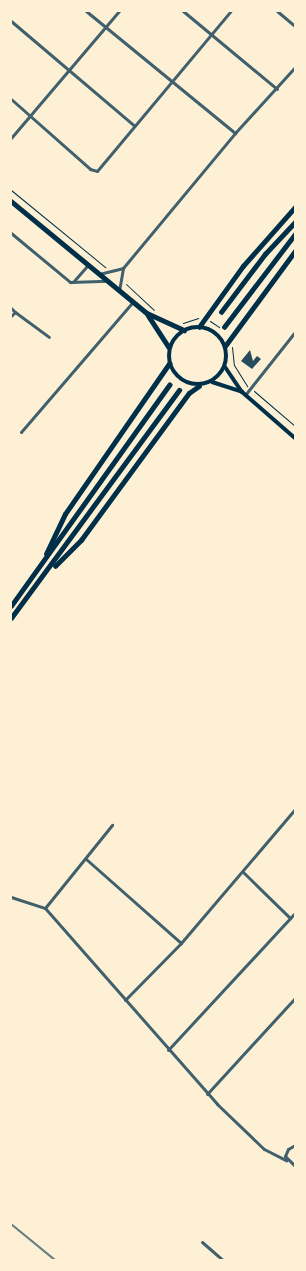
<!DOCTYPE html>
<style>
body{margin:0}
#map{position:relative;width:306px;height:1271px;overflow:hidden;background:#fdf0d5;font-family:"Exo 2",sans-serif}
div>[style]{position:absolute}
.building>*{inset:0;background:#264d5e}
.path>*{height:1px;margin:-0.5px;padding:0 0.5px;transform-origin:0.5px;border-radius:0.5px;background:#003049}
.minor>*{height:3px;margin:-1.5px;padding:0 1.5px;transform-origin:1.5px;border-radius:1.5px;background:#3f606c}
.secondary>*{height:4px;margin:-2px;padding:0 2px;transform-origin:2px;border-radius:2px;background:#003049}
.primary>*{height:4.5px;margin:-2.25px;padding:0 2.25px;transform-origin:2.25px;border-radius:2.25px;background:#003049}
.primary>.ring{margin:-2.25px;padding:0;box-sizing:content-box;background:none;border:4.5px solid #003049;border-radius:50%}
.trunk>*{height:4.5px;margin:-2.25px;padding:0 2.25px;transform-origin:2.25px;border-radius:2.25px;background:#003049}
.rail>*{height:2px;margin:-1px;padding:0 1px;transform-origin:1px;border-radius:1px;background:#657d81}
span{translate:-50% -50%;white-space:nowrap;text-align:center;line-height:1.15;-webkit-text-stroke:3px #fdf0d5;paint-order:stroke}
.frame{position:absolute;inset:0;border:12px solid #fdf0d5;pointer-events:none}
</style>
<div id="map">
<div class="building">
<i style="clip-path:polygon(250px 350px,253px 361px,257px 356px,261px 359px,252px 369px,241px 361px)"></i>
</div>
<div class="path">
<i style="left:11px;top:190px;width:122px;rotate:39.3deg"></i>
<i style="left:126px;top:284px;width:38px;rotate:43deg"></i>
<i style="left:210px;top:321px;width:11px;rotate:34deg"></i>
<i style="left:183px;top:323px;width:16px;rotate:-18deg"></i>
<i style="left:232px;top:347px;width:18px;rotate:84deg"></i>
<i style="left:234px;top:365px;width:25px;rotate:58deg"></i>
<i style="left:254px;top:391px;width:54px;rotate:40.5deg"></i>
</div>
<div class="minor">
<i style="left:86px;top:11px;width:193px;rotate:39.3deg"></i>
<i style="left:183px;top:11px;width:122px;rotate:39.7deg"></i>
<i style="left:277px;top:11px;width:23px;rotate:40deg"></i>
<i style="left:11px;top:21px;width:162px;rotate:40.3deg"></i>
<i style="left:11px;top:99px;width:106px;rotate:41.5deg"></i>
<i style="left:90px;top:169px;width:7px;rotate:16deg"></i>
<i style="left:97px;top:171px;width:209px;rotate:-50.1deg"></i>
<i style="left:11px;top:138px;width:167px;rotate:-49.6deg"></i>
<i style="left:11px;top:233px;width:77px;rotate:39.7deg"></i>
<i style="left:70px;top:282px;width:38px;rotate:-2deg"></i>
<i style="left:99px;top:274px;width:25px;rotate:-14deg"></i>
<i style="left:73px;top:282px;width:23px;rotate:-49deg"></i>
<i style="left:119px;top:291px;width:23px;rotate:-80deg"></i>
<i style="left:123px;top:268px;width:175px;rotate:-50.3deg"></i>
<i style="left:235px;top:133px;width:89px;rotate:-47.7deg"></i>
<i style="left:11px;top:308px;width:6px;rotate:45deg"></i>
<i style="left:15px;top:312px;width:6px;rotate:135deg"></i>
<i style="left:15px;top:312px;width:42px;rotate:36.3deg"></i>
<i style="left:245px;top:395px;width:80px;rotate:-51.6deg"></i>
<i style="left:21px;top:432px;width:172px;rotate:-49.3deg"></i>
<i style="left:86px;top:859px;width:127px;rotate:41.5deg"></i>
<i style="left:243px;top:872px;width:66px;rotate:44.4deg"></i>
<i style="left:11px;top:897px;width:36px;rotate:18deg"></i>
<i style="left:45px;top:908px;width:261px;rotate:48.7deg"></i>
<i style="left:217px;top:1104px;width:65px;rotate:43.8deg"></i>
<i style="left:264px;top:1149px;width:25px;rotate:27deg"></i>
<i style="left:45px;top:908px;width:107px;rotate:-51.1deg"></i>
<i style="left:125px;top:1000px;width:80px;rotate:-45.5deg"></i>
<i style="left:181px;top:943px;width:176px;rotate:-49.6deg"></i>
<i style="left:168px;top:1050px;width:187px;rotate:-47.2deg"></i>
<i style="left:207px;top:1094px;width:130px;rotate:-47.5deg"></i>
<i style="left:295px;top:1145px;width:8px;rotate:150deg"></i>
<i style="left:288px;top:1149px;width:8px;rotate:113deg"></i>
<i style="left:285px;top:1156px;width:14px;rotate:45deg"></i>
<i style="left:202px;top:1242px;width:28px;rotate:41deg"></i>
</div>
<div class="secondary">
<i style="left:225px;top:367px;width:30px;rotate:56deg"></i>
<i style="left:242px;top:392px;width:70px;rotate:41deg"></i>
<i style="left:212px;top:382px;width:32px;rotate:18deg"></i>
</div>
<div class="primary">
<i style="left:11px;top:201px;width:176px;rotate:39.5deg"></i>
<i style="left:147px;top:313px;width:41px;rotate:24.7deg"></i>
<i style="left:148px;top:315px;width:38px;rotate:57deg"></i>
<i class="ring" style="left:169px;top:327px;width:53.5px;height:53.5px"></i>
</div>
<div class="trunk">
<i style="left:221px;top:312px;width:73px;rotate:-52.8deg"></i>
<i style="left:265px;top:254px;width:44px;rotate:-46.8deg"></i>
<i style="left:199px;top:327px;width:75px;rotate:-54.2deg"></i>
<i style="left:243px;top:266px;width:79px;rotate:-48.6deg"></i>
<i style="left:224px;top:327px;width:117px;rotate:-52.6deg"></i>
<i style="left:225px;top:346px;width:118px;rotate:-53.6deg"></i>
<i style="left:46px;top:554px;width:44px;rotate:-64.6deg"></i>
<i style="left:65px;top:514px;width:183px;rotate:-55.3deg"></i>
<i style="left:55px;top:566px;width:37px;rotate:-45deg"></i>
<i style="left:81px;top:540px;width:182px;rotate:-53.7deg"></i>
<i style="left:189px;top:393px;width:12px;rotate:-35deg"></i>
<i style="left:11px;top:606px;width:272px;rotate:-54.4deg"></i>
<i style="left:11px;top:618px;width:283px;rotate:-53.6deg"></i>
</div>
<div class="rail">
<i style="left:11px;top:1224px;width:57px;rotate:39.3deg"></i>
</div>
<div class="frame"></div>
</div>
